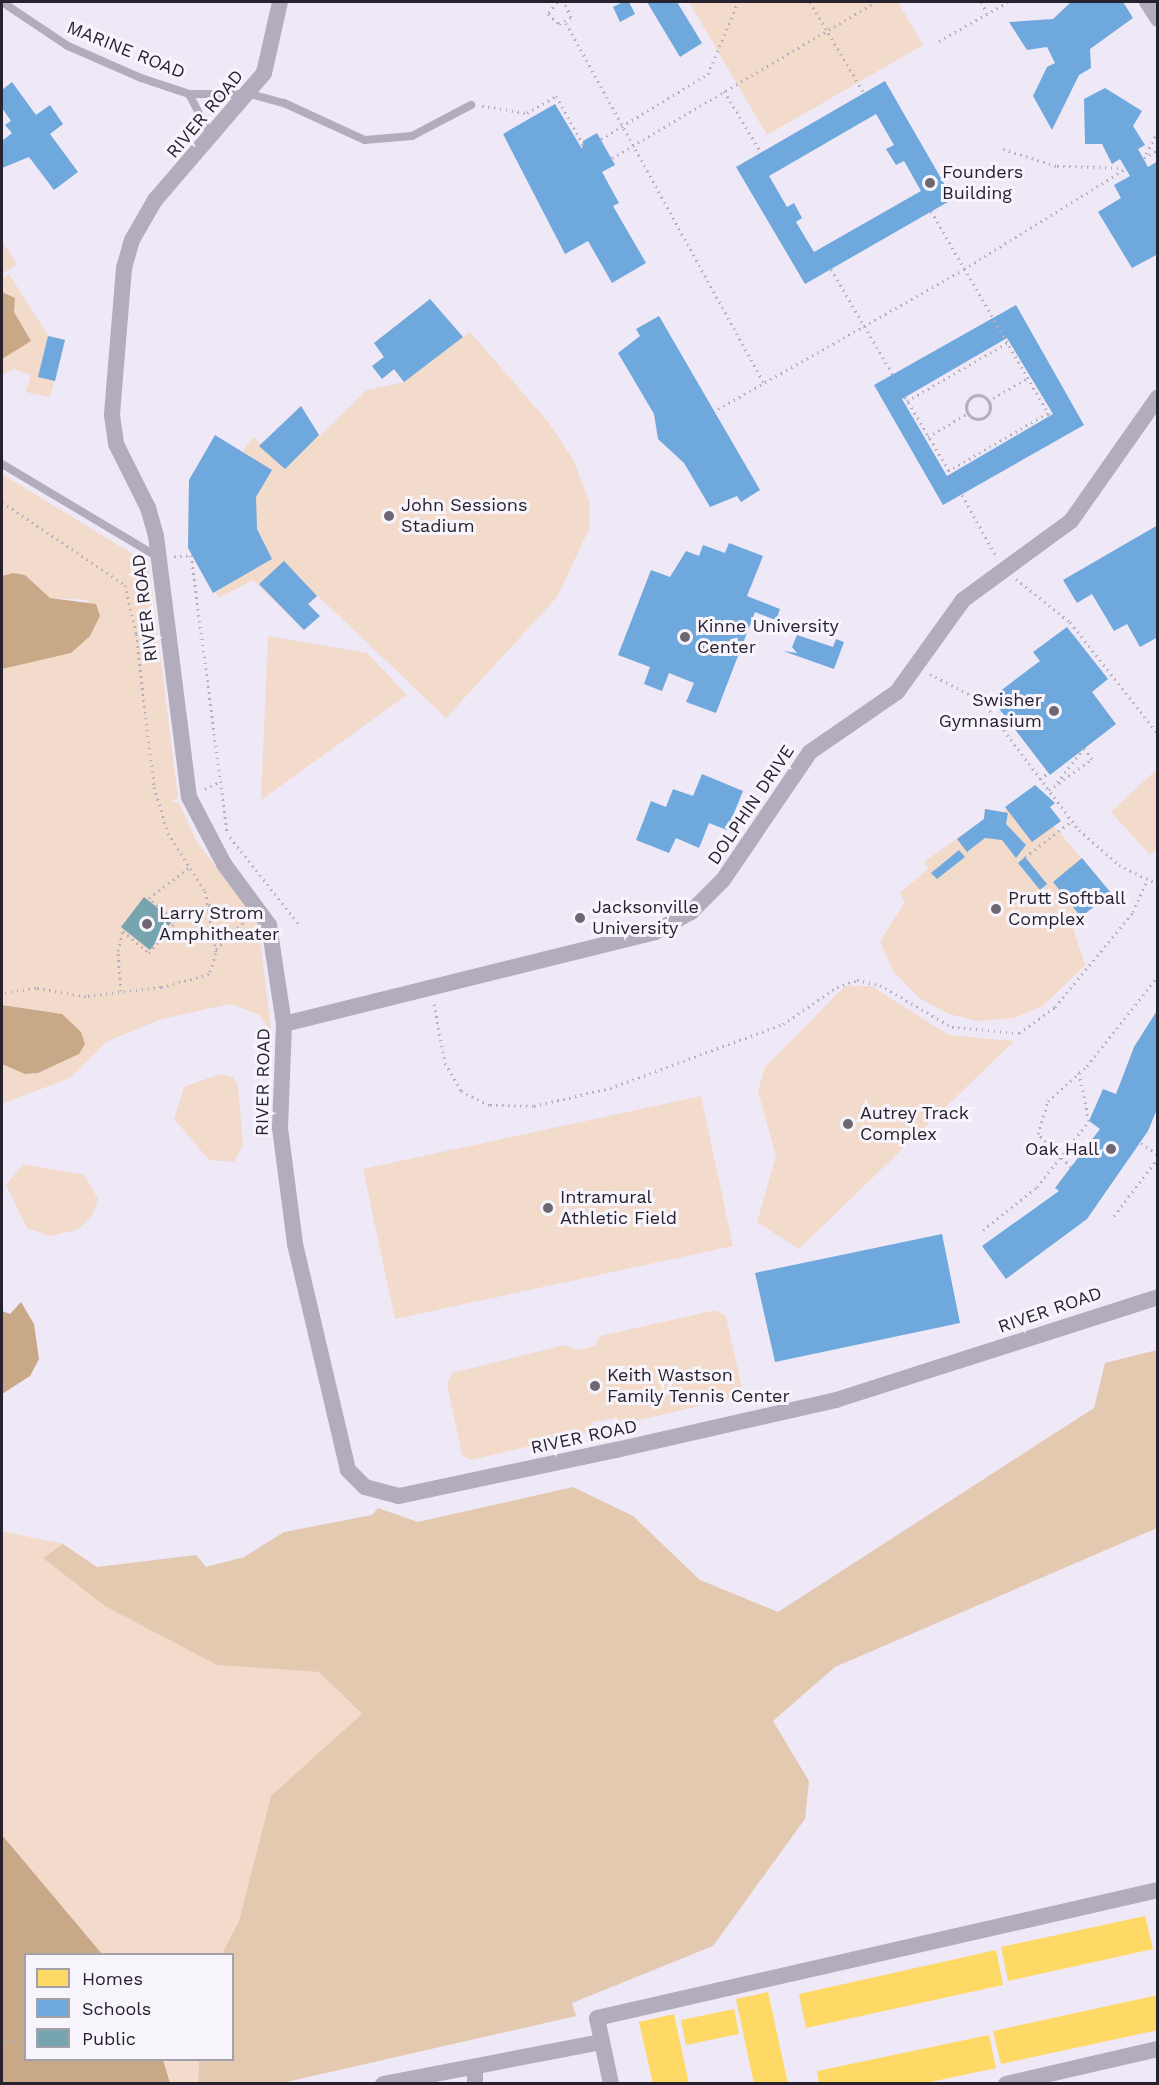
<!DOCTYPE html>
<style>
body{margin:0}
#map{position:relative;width:1159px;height:2085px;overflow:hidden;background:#efe8f7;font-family:"Work Sans",sans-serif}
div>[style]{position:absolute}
.green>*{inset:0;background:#f2dbcb}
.forest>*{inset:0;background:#e4c9b1}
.water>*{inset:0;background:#c8a886}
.homes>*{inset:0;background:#ffd966}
.schools>*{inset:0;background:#6fa8dc}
.public>*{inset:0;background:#76a5af}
.path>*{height:3px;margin-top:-1.5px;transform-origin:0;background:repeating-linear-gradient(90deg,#b5afbc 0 1.5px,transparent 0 6px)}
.path>.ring{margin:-1.5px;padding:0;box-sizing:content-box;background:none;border:3px solid #b5afbc;border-radius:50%}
.service>*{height:8px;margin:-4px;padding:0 4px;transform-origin:4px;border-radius:4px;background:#b3acbc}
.minor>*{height:16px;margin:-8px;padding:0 8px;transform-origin:8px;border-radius:8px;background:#b3acbc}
.dots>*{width:16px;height:16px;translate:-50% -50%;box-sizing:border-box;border:3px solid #f7f4fb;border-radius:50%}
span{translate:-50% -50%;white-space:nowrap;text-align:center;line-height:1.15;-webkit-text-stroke:6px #f7f4fb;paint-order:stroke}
.street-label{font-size:18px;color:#27222e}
.poi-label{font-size:18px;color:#27222e}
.left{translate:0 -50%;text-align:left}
.right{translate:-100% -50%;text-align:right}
.frame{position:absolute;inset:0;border:3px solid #27222e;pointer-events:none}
.legend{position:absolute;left:24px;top:1953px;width:210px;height:108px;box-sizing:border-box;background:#f7f4fb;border:2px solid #a4a0a9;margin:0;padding:8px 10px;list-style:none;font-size:18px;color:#27222e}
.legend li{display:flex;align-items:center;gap:12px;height:30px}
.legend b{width:30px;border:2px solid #a4a0a9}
</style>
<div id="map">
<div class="green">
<i style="clip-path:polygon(689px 2px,898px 2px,923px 45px,767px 135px)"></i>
<i style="clip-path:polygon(2px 241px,17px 264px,2px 274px)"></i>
<i style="clip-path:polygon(9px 274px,48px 335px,65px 340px,50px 397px,26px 392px,31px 375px,13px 369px,2px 375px,2px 279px)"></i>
<i style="clip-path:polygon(430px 299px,463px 337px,470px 332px,549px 423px,574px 461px,590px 504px,589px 529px,557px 597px,446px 718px,318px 596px,309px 604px,320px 616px,304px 630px,253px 580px,219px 598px,188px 548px,189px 480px,242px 452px,254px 437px,261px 444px,301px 406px,320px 436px,367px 390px,404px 382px,394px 370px,382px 379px,372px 366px,384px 357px,374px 343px)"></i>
<i style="clip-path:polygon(2px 474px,149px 564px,178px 798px,170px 802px,179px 803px,197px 842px,258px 922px,271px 1030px,258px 1014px,230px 1004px,161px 1019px,108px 1041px,70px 1078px,2px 1104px,2px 1064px,25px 1074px,38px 1073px,79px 1054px,62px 1014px,2px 1005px,2px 669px,13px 665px,89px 600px,50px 598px,25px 575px,2px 576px)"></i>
<i style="clip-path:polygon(268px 636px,367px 653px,407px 695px,261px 800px)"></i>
<i style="clip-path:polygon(1157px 769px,1157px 849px,1150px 855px,1111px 812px)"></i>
<i style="clip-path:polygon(1035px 785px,1055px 803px,1050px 807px,1061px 821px,1054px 826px,1111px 893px,1072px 925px,1085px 965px,1043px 1006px,1014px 1018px,977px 1021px,949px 1014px,919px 998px,893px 971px,880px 941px,905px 902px,900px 893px,928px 869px,924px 862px,984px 819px,985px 809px,1003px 812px)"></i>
<i style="clip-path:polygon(845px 986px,871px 986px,949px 1035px,1014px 1041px,799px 1249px,757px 1222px,776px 1156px,758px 1091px,765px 1067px)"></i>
<i style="clip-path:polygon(220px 1074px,233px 1077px,238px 1086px,243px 1145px,234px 1162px,209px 1160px,174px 1119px,184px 1087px)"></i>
<i style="clip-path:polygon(701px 1096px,733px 1246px,395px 1319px,363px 1169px)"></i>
<i style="clip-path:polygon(23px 1164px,84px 1175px,98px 1199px,92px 1216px,77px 1230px,50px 1236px,27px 1228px,6px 1185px)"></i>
<i style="clip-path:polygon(716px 1310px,726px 1316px,742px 1389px,737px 1397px,623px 1424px,615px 1418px,593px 1422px,586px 1433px,471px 1460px,462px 1455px,447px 1384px,452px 1373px,565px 1345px,577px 1350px,595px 1346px,600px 1336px)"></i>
<i style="clip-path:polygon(2px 1531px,63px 1544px,44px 1558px,217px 1665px,319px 1672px,362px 1715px,271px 1797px,239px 1921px,222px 1954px,102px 1954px,2px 1835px)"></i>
<i style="clip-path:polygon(163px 2060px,199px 2060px,198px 2083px,170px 2083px)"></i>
</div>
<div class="forest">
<i style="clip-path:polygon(1157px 1350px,1157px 1528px,835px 1667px,773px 1721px,809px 1781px,805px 1819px,713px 1946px,572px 2003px,576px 2016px,282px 2083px,198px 2083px,199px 2060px,232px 2060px,232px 1954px,222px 1954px,239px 1921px,271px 1796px,362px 1714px,319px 1672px,217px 1665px,105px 1606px,43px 1558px,63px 1544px,97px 1567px,196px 1555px,206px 1567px,244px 1557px,284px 1532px,372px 1515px,378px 1508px,418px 1522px,573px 1487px,633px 1516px,700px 1580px,778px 1612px,1094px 1408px,1105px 1363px)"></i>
</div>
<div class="water">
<i style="clip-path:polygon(2px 292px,15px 298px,14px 312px,31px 341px,2px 359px)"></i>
<i style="clip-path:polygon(13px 573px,25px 575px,50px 598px,96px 604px,100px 616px,90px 636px,71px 653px,2px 669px,2px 576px)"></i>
<i style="clip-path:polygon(2px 1005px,62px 1014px,81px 1032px,85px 1044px,79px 1054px,38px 1073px,25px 1074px,2px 1064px)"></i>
<i style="clip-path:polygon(21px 1302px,34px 1324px,39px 1359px,30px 1376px,2px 1394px,2px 1311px,10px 1314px)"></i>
<i style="clip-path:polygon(2px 1835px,102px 1954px,26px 1954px,26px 2060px,163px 2060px,170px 2083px,2px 2083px)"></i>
</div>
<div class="homes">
<i style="clip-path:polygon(1145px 1916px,1153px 1949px,1008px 1981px,1001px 1947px)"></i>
<i style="clip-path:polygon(996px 1950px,1003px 1985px,806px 2028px,799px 1994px)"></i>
<i style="clip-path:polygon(768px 1992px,788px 2084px,754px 2084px,736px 1999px)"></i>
<i style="clip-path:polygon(1158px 1995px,1158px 2030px,1001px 2064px,993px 2031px)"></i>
<i style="clip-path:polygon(734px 2009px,739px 2034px,686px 2045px,681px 2020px)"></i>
<i style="clip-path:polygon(674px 2014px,689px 2084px,653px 2084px,639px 2022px)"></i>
<i style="clip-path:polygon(989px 2035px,996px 2068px,921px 2084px,819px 2084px,817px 2071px)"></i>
</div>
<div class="schools">
<i style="clip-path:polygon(623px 2px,629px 2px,635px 14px,620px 22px,613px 7px)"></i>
<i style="clip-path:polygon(647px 2px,677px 2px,702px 43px,680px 57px)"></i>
<i style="clip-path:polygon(1071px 2px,1123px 2px,1133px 18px,1090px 49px,1091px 68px,1079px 75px,1052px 130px,1033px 96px,1047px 67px,1055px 63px,1047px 47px,1027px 50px,1009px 22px,1053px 19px)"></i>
<i style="clip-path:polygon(evenodd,885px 81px,953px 199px,805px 284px,736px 167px,885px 81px,876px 114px,894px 145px,886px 149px,896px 165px,904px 161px,921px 191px,814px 252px,796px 222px,802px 218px,794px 203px,787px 207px,769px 176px,876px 114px)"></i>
<i style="clip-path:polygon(12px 82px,36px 115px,50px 105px,63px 124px,50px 134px,78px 172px,54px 190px,29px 157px,2px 168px,2px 141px,12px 133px,5px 125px,11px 121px,2px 108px,2px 90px)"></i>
<i style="clip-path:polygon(1105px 88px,1142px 111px,1133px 126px,1145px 145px,1138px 149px,1148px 167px,1158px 161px,1158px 254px,1132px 268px,1098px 212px,1121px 198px,1114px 185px,1130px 176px,1120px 159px,1112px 164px,1102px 144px,1085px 144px,1084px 99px)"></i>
<i style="clip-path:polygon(555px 104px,582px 149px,583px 141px,597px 133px,615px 165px,602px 172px,619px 203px,613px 206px,646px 263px,612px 283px,588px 241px,565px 254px,503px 134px)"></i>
<i style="clip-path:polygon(430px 299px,463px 337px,404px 382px,394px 369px,382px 379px,372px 366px,384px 357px,374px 343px)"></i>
<i style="clip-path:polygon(evenodd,1016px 305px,1084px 425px,943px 505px,874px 385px,1016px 305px,1007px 338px,1053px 414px,947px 476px,902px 399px,1007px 338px)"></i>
<i style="clip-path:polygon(659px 316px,760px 490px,741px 502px,737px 496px,710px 507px,684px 463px,658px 439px,654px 414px,618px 353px,640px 336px,636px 329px)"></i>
<i style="clip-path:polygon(48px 336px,65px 340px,55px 381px,38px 377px)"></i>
<i style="clip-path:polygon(301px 406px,319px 435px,285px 469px,259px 446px)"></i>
<i style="clip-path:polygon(215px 435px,272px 470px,256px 497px,257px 529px,272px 559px,213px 593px,188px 548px,189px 480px)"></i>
<i style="clip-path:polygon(1158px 525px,1158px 637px,1140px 647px,1127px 624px,1114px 631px,1092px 594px,1077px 603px,1063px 580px)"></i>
<i style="clip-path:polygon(729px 543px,763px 556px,747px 596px,780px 609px,776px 620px,755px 612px,716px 713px,686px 702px,694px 683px,669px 673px,662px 691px,644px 684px,650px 667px,618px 655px,651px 570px,670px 577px,686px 551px,699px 556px,703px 545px,725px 553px)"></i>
<i style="clip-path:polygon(284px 561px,317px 596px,308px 604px,320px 616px,304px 630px,259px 584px)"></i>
<i style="clip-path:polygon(1067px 627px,1108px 679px,1092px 692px,1116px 724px,1050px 775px,991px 698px,1040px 661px,1033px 652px)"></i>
<i style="clip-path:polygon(797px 635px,833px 647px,836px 639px,844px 642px,834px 669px,783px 651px,797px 653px,792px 647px)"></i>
<i style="clip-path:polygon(702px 774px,743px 791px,727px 830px,709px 823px,699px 848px,676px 838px,669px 853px,636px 840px,651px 801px,666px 807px,673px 789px,693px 796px)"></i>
<i style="clip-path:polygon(1035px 785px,1055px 803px,1050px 807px,1061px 821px,1032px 842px,1005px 807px)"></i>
<i style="clip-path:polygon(985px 809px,1008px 813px,1006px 824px,1026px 845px,1016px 858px,1002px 840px,985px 838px,967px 852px,957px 839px,984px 819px)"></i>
<i style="clip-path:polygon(959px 850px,965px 857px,937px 879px,931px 873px)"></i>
<i style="clip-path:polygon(1025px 857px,1047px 884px,1040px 890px,1018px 863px)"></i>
<i style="clip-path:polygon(1082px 858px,1111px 893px,1081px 917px,1053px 882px)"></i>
<i style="clip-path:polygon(1158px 1009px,1158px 1107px,1148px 1131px,1087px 1219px,1006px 1279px,982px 1246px,1059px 1191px,1055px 1188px,1100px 1129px,1089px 1121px,1103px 1089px,1116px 1094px,1134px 1047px)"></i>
<i style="clip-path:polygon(942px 1234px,960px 1323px,775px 1362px,755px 1273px)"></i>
</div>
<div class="public">
<i style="clip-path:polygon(144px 897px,173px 920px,150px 950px,121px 927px)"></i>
</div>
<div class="path">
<i style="left:557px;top:2px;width:15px;rotate:127deg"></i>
<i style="left:548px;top:14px;width:15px;rotate:42deg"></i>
<i style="left:559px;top:24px;width:14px;rotate:-30deg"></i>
<i style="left:571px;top:17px;width:17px;rotate:-115deg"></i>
<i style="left:810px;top:2px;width:106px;rotate:59.3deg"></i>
<i style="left:981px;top:2px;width:13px;rotate:61deg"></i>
<i style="left:566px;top:23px;width:411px;rotate:61.2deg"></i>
<i style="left:939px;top:41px;width:79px;rotate:-29.5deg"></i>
<i style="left:724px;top:91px;width:71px;rotate:58.8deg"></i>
<i style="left:482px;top:106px;width:46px;rotate:8.8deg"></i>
<i style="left:527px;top:113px;width:34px;rotate:-30deg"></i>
<i style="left:556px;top:96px;width:60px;rotate:60.9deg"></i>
<i style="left:1158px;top:131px;width:30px;rotate:117deg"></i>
<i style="left:1144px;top:158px;width:16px;rotate:-30deg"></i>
<i style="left:601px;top:139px;width:125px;rotate:-31.3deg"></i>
<i style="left:708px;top:74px;width:78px;rotate:-67.4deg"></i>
<i style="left:1003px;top:149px;width:57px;rotate:17.5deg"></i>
<i style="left:1057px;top:166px;width:66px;rotate:1.7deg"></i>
<i style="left:612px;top:158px;width:307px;rotate:-30.6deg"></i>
<i style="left:931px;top:211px;width:237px;rotate:59.9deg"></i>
<i style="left:831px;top:269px;width:123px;rotate:59.7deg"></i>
<i class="ring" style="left:966px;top:395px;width:21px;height:21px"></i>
<i style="left:905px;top:397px;width:90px;rotate:59.1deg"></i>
<i style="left:907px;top:401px;width:116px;rotate:-30.1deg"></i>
<i style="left:988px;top:401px;width:46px;rotate:-29.9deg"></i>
<i style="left:718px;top:409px;width:283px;rotate:-29.6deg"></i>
<i style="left:964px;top:269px;width:190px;rotate:-31.8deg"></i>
<i style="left:928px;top:437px;width:47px;rotate:-31deg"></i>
<i style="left:948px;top:471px;width:116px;rotate:-30.1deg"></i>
<i style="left:962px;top:495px;width:70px;rotate:60.9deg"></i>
<i style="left:2px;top:502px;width:148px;rotate:34deg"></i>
<i style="left:125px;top:585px;width:50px;rotate:77.3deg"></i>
<i style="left:136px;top:634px;width:154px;rotate:83.3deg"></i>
<i style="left:154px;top:787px;width:48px;rotate:73.1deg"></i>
<i style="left:168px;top:833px;width:69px;rotate:57.5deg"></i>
<i style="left:205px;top:891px;width:63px;rotate:79.9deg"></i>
<i style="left:216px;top:953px;width:22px;rotate:108deg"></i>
<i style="left:209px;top:974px;width:50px;rotate:164.8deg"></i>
<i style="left:161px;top:987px;width:76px;rotate:173.2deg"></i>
<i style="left:86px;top:996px;width:51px;rotate:-170.9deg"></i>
<i style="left:36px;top:988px;width:34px;rotate:172deg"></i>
<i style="left:174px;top:556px;width:17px;rotate:-3deg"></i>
<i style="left:191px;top:555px;width:279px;rotate:82.6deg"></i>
<i style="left:1016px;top:579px;width:69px;rotate:38.5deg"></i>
<i style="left:1070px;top:622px;width:142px;rotate:51.8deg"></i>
<i style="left:930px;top:674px;width:59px;rotate:27.4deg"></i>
<i style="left:982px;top:701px;width:161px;rotate:53.1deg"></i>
<i style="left:1079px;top:830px;width:53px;rotate:41.2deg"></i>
<i style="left:1119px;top:865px;width:43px;rotate:26deg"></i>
<i style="left:1040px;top:779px;width:10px;rotate:-37deg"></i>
<i style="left:205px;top:789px;width:16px;rotate:-27deg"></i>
<i style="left:1049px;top:790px;width:53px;rotate:-35.8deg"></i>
<i style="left:1092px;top:759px;width:14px;rotate:-126deg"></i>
<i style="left:1084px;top:748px;width:47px;rotate:128.1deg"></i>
<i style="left:230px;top:837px;width:110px;rotate:51.7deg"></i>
<i style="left:1025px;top:857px;width:59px;rotate:-37.5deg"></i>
<i style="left:176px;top:921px;width:35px;rotate:-140deg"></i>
<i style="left:149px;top:898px;width:51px;rotate:-37.1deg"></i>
<i style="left:216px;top:949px;width:39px;rotate:-44deg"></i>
<i style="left:121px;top:991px;width:40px;rotate:-94.3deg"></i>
<i style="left:118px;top:951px;width:21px;rotate:-76deg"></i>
<i style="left:123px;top:931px;width:34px;rotate:40deg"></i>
<i style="left:149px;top:953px;width:48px;rotate:-50deg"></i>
<i style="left:180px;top:916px;width:31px;rotate:-21deg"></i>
<i style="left:209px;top:905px;width:17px;rotate:13deg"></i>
<i style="left:226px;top:909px;width:22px;rotate:36deg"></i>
<i style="left:434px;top:1004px;width:60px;rotate:79.4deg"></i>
<i style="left:445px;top:1063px;width:32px;rotate:60deg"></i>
<i style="left:461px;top:1091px;width:32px;rotate:26deg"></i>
<i style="left:490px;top:1105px;width:44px;rotate:1.3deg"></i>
<i style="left:534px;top:1106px;width:78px;rotate:-13.3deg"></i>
<i style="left:610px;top:1088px;width:184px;rotate:-20.3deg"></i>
<i style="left:783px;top:1024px;width:65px;rotate:-34.4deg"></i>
<i style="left:837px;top:987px;width:21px;rotate:-19deg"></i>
<i style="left:857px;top:980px;width:24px;rotate:12deg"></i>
<i style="left:880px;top:985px;width:83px;rotate:30.3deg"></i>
<i style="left:952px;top:1027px;width:67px;rotate:5.1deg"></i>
<i style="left:1019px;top:1033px;width:44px;rotate:-35.8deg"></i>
<i style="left:1055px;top:1007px;width:123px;rotate:-50.6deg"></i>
<i style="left:1133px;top:912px;width:36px;rotate:-66deg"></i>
<i style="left:1141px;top:1143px;width:21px;rotate:35deg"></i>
<i style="left:1071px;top:1167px;width:47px;rotate:-135deg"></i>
<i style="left:1038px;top:1134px;width:34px;rotate:-73deg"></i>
<i style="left:1048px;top:1101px;width:52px;rotate:-41.9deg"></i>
<i style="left:1087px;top:1066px;width:115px;rotate:-51.7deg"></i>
<i style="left:1114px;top:1216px;width:73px;rotate:-52.8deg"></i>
<i style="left:983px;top:1230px;width:69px;rotate:-38.5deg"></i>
<i style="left:1037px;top:1187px;width:84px;rotate:-51.8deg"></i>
<i style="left:1089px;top:1121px;width:49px;rotate:-101.8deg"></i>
<i style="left:2px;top:2043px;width:24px;rotate:-9deg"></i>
</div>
<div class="service">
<i style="left:2px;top:2px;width:79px;rotate:33.7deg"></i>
<i style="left:68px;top:46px;width:80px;rotate:23.7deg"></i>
<i style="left:141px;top:78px;width:51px;rotate:18.4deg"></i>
<i style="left:189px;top:94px;width:61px"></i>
<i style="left:250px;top:94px;width:35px;rotate:15deg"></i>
<i style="left:284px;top:103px;width:89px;rotate:24.6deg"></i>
<i style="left:365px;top:140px;width:47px;rotate:-4.9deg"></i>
<i style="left:412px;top:136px;width:67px;rotate:-27.7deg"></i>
<i style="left:189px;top:94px;width:47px;rotate:62.4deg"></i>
<i style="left:2px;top:464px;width:182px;rotate:30.8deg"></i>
</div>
<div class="minor">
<i style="left:280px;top:2px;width:73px;rotate:102.7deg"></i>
<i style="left:264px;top:73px;width:167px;rotate:130.6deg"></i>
<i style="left:155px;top:200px;width:46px;rotate:119.9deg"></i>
<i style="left:132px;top:240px;width:29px;rotate:106deg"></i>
<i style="left:124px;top:268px;width:147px;rotate:94.7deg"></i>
<i style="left:112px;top:415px;width:29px;rotate:82deg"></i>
<i style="left:116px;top:444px;width:72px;rotate:63.4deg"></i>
<i style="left:148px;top:508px;width:29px;rotate:74deg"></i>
<i style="left:156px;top:536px;width:263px;rotate:82.8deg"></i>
<i style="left:189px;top:797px;width:76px;rotate:62.4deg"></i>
<i style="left:224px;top:864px;width:76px;rotate:53.6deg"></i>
<i style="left:269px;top:925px;width:100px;rotate:81.4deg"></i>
<i style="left:284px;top:1024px;width:104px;rotate:92.2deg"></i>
<i style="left:280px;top:1128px;width:117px;rotate:82.6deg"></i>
<i style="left:295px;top:1244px;width:232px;rotate:76.8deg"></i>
<i style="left:348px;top:1470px;width:24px;rotate:45deg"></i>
<i style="left:365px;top:1487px;width:35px;rotate:15deg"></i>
<i style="left:399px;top:1496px;width:222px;rotate:-12deg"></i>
<i style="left:616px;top:1450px;width:226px;rotate:-12.8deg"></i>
<i style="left:836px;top:1400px;width:338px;rotate:-17.7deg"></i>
<i style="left:1147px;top:2px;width:20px;rotate:57deg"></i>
<i style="left:284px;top:1024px;width:382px;rotate:-13.9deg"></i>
<i style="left:655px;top:932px;width:41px;rotate:-29.1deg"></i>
<i style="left:691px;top:912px;width:45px;rotate:-45deg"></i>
<i style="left:723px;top:880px;width:155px;rotate:-55.8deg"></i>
<i style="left:810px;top:752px;width:106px;rotate:-34.6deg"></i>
<i style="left:897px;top:692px;width:113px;rotate:-54.3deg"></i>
<i style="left:963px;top:600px;width:134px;rotate:-36.2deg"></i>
<i style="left:1071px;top:521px;width:151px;rotate:-54.9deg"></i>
<i style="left:475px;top:2068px;width:16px;rotate:90deg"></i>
<i style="left:383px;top:2084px;width:223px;rotate:-10.9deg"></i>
<i style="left:611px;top:2084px;width:67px;rotate:-102deg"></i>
<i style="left:597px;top:2018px;width:575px;rotate:-12.85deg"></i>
<i style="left:1006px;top:2084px;width:156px;rotate:-13deg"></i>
</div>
<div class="dots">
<i style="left:930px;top:183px;background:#6d6774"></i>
<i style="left:389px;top:516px;background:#6d6774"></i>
<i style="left:685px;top:637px;background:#6d6774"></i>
<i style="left:1054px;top:711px;background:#6d6774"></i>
<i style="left:996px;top:909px;background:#6d6774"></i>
<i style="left:580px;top:918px;background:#6d6774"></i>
<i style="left:147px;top:924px;background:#6d6774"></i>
<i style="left:848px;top:1124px;background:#6d6774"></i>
<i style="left:1111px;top:1149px;background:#6d6774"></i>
<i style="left:548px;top:1208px;background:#6d6774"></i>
<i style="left:595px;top:1386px;background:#6d6774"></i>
</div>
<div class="street-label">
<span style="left:126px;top:50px;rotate:22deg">MARINE ROAD</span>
<span style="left:205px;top:114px;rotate:-50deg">RIVER ROAD</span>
<span style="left:145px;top:608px;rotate:-97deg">RIVER ROAD</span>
<span style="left:751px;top:805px;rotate:-56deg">DOLPHIN DRIVE</span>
<span style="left:263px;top:1082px;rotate:-89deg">RIVER ROAD</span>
<span style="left:1050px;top:1310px;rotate:-19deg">RIVER ROAD</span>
<span style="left:584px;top:1437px;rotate:-12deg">RIVER ROAD</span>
</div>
<div class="poi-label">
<span class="left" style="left:942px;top:183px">Founders<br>Building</span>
<span class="left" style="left:401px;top:516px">John Sessions<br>Stadium</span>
<span class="left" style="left:697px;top:637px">Kinne University<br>Center</span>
<span class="right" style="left:1042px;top:711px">Swisher<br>Gymnasium</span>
<span class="left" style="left:1008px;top:909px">Prutt Softball<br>Complex</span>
<span class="left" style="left:592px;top:918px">Jacksonville<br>University</span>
<span class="left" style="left:159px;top:924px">Larry Strom<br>Amphitheater</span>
<span class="left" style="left:860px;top:1124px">Autrey Track<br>Complex</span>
<span class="right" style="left:1099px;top:1149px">Oak Hall</span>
<span class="left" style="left:560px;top:1208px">Intramural<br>Athletic Field</span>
<span class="left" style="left:607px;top:1386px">Keith Wastson<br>Family Tennis Center</span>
</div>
<div class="frame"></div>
<ul class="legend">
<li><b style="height:16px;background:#ffd966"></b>Homes</li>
<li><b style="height:16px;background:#6fa8dc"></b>Schools</li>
<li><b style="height:16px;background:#76a5af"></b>Public</li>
</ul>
</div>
